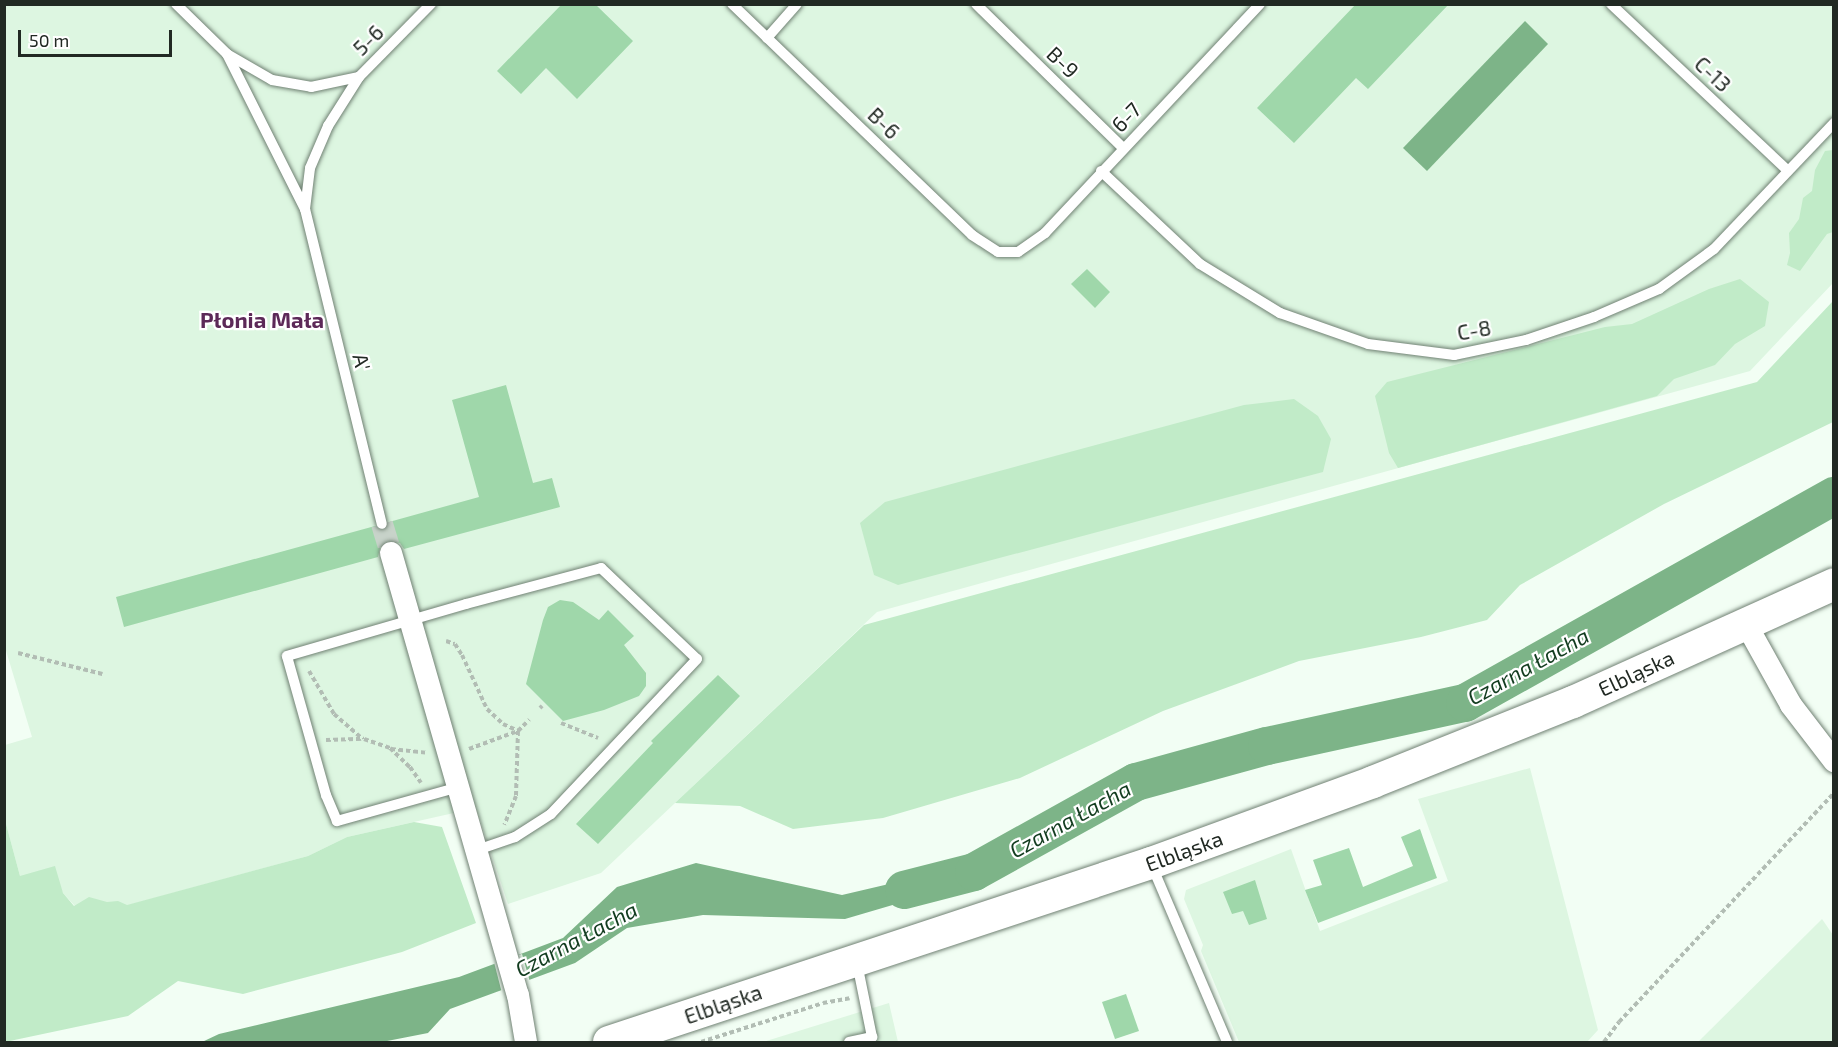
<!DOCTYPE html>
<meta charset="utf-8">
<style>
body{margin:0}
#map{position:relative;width:1838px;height:1047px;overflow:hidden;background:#f2fef4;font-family:"Exo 2",sans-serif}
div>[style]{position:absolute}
.built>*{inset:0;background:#ddf6e1}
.green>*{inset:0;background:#c1ebc8}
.water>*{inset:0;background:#7db488}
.pier>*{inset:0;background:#f2fef4}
.river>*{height:38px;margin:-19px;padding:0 19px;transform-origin:19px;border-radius:19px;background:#7db488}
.building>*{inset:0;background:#9fd7aa}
.minor-tunnel>*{height:22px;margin-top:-11px;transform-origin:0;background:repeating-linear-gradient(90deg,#c8d3ca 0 22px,transparent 0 33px)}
.path>*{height:4px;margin-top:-2px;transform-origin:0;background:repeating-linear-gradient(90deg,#b2bdb4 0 4.5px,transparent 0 7.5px)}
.roads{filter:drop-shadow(0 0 2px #708173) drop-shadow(0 0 2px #708173)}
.service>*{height:10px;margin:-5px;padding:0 5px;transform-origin:5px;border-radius:5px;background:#fff}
.minor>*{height:22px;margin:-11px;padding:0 11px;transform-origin:11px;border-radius:11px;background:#fff}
.secondary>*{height:32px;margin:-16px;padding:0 16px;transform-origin:16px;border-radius:16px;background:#fff}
span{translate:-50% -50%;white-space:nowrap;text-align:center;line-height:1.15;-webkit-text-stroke:4.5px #fff;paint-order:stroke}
.street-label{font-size:21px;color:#212923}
.neighbourhood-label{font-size:22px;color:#5c2958;font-weight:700}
.water-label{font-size:22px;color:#123c1f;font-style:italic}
.frame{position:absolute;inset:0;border:6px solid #212923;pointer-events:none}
.scale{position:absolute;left:18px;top:30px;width:154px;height:27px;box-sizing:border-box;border:3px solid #212923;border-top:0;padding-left:8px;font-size:18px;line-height:21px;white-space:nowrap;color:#212923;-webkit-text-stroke:4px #fff;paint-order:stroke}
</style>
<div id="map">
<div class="built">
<i style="clip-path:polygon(4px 5px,1833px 5px,1833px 283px,1750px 371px,877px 612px,601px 873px,508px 904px,476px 808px,347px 837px,308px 856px,85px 917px,63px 893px,60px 887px,20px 876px,5px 820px,5px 745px,32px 737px,4px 644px)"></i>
<i style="clip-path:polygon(1530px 768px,1598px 1030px,1587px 1042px,1239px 1042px,1201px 951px,1203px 945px,1184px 899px,1186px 890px,1291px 849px,1320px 931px,1448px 881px,1418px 799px)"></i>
<i style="clip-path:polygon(1822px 919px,1833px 935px,1833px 1042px,1698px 1042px)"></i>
<i style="clip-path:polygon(889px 1003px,898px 1042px,763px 1042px)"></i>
</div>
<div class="green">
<i style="clip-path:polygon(1833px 150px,1833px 232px,1827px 234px,1800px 271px,1787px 265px,1790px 253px,1789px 233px,1799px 219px,1803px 198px,1812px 191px,1815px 170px,1825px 151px)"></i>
<i style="clip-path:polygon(1740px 279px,1769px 302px,1765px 326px,1735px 344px,1715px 365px,1674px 379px,1657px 396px,1398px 468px,1389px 453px,1375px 396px,1387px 382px,1605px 327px,1632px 324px,1709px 289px)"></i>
<i style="clip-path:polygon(1833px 301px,1833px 422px,1664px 504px,1520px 585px,1487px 620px,1421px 637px,1299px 661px,1163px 711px,1020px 778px,883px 818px,793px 829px,740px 806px,675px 803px,864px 625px,1757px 382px)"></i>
<i style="clip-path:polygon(1294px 399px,1318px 416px,1331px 439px,1323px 472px,898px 585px,874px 575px,860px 523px,885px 502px,1244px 405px)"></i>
<i style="clip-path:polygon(5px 820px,20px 876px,55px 866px,63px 893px,74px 906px,89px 897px,107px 902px,118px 901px,127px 905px,308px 856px,347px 837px,414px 822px,442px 827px,476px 923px,402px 952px,243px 994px,178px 981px,128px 1016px,5px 1042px)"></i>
</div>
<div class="water">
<i style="clip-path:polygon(1525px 21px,1548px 44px,1427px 171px,1403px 148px)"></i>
<i style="clip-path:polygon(696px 863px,842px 895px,970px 865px,930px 894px,845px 919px,703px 915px,627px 928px,575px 963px,450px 1009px,428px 1033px,382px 1042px,202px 1042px,219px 1034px,459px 977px,563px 938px,617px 887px)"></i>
</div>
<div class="pier">
<i style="clip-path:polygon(522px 954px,530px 982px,502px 993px,494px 962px)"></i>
</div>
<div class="river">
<i style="left:904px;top:890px;width:72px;rotate:-14.4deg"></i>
<i style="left:974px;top:872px;width:185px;rotate:-29.1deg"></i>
<i style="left:1136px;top:782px;width:136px;rotate:-15.4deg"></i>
<i style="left:1267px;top:746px;width:203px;rotate:-12.3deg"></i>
<i style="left:1465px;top:703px;width:423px;rotate:-29.3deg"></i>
</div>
<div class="building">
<i style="clip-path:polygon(562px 4px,595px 4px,633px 41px,577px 99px,546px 68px,521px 94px,497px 71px)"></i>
<i style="clip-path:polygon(1356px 4px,1449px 4px,1368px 89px,1356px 78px,1294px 143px,1257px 108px)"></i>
<i style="clip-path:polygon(1087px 269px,1110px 292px,1095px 308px,1071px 284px)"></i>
<i style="clip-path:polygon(506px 385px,533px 483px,552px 478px,560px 507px,404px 549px,400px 543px,388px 540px,381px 544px,378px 557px,124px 627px,116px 597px,375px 526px,379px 531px,384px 531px,389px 522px,479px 497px,452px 400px)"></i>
<i style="clip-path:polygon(560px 600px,573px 602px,599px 620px,608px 610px,634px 636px,624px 645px,646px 673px,646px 686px,639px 696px,604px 710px,563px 721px,526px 684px,543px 620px,548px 607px)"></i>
<i style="clip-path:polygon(718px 675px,740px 696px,598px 844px,576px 824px,653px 743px,651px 741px)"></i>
<i style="clip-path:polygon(1420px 829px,1437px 878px,1318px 923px,1305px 890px,1322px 885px,1313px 860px,1349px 848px,1363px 887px,1413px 866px,1401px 837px)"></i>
<i style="clip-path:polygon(1255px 880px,1267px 919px,1249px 925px,1243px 911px,1232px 914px,1223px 892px)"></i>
<i style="clip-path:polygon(1126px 994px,1139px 1031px,1115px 1039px,1102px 1002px)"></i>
</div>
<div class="minor-tunnel">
<i style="left:382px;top:524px;width:30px;rotate:73deg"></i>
</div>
<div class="path">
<i style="left:446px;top:641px;width:9px;rotate:18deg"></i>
<i style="left:455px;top:644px;width:13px;rotate:58deg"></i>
<i style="left:462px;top:655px;width:60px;rotate:65.2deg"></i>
<i style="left:487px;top:709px;width:22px;rotate:43deg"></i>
<i style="left:503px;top:724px;width:17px;rotate:25deg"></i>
<i style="left:518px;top:731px;width:65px;rotate:91.8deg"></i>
<i style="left:516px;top:796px;width:31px;rotate:112deg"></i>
<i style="left:18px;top:653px;width:87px;rotate:14deg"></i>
<i style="left:309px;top:671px;width:50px;rotate:59.8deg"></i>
<i style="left:334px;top:714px;width:38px;rotate:41deg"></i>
<i style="left:540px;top:708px;width:3px;rotate:-45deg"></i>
<i style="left:561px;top:723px;width:40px;rotate:22deg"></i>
<i style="left:326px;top:740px;width:38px;rotate:-2deg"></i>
<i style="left:364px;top:739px;width:28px;rotate:19deg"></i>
<i style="left:390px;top:748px;width:28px;rotate:44deg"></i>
<i style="left:410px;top:767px;width:19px;rotate:55deg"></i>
<i style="left:391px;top:749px;width:37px;rotate:6deg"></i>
<i style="left:469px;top:749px;width:52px;rotate:-20.2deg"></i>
<i style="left:518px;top:731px;width:16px;rotate:-45deg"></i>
<i style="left:701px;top:1042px;width:128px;rotate:-17.7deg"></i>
<i style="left:823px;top:1003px;width:27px;rotate:-10deg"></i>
<i style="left:1604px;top:1042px;width:25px;rotate:-53deg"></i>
<i style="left:1619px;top:1022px;width:314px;rotate:-46.8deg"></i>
</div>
<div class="roads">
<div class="service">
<i style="left:176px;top:4px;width:71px;rotate:44.4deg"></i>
<i style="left:227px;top:54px;width:52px;rotate:30deg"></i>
<i style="left:272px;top:80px;width:40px;rotate:10deg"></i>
<i style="left:311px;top:87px;width:49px;rotate:-11.8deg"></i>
<i style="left:732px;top:4px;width:333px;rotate:43.9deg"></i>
<i style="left:972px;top:235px;width:31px;rotate:33deg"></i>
<i style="left:998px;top:252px;width:20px"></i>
<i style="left:1018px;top:252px;width:33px;rotate:-35deg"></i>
<i style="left:1045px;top:233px;width:314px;rotate:-46.8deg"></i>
<i style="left:976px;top:4px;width:206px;rotate:44.4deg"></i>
<i style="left:1611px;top:4px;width:243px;rotate:43.3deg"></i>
<i style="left:767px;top:38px;width:45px;rotate:-48.6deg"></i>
<i style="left:227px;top:54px;width:174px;rotate:63.3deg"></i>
<i style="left:305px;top:209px;width:324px;rotate:76.3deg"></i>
<i style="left:1101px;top:171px;width:136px;rotate:43.2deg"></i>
<i style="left:1200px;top:264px;width:94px;rotate:31.5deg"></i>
<i style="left:1280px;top:313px;width:93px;rotate:19.4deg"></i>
<i style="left:1368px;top:344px;width:87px;rotate:7.3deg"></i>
<i style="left:1454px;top:355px;width:74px;rotate:-11.8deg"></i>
<i style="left:1526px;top:340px;width:72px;rotate:-18.7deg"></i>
<i style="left:1594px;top:317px;width:71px;rotate:-23.3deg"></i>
<i style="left:1659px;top:289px;width:68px;rotate:-36deg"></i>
<i style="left:1714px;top:249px;width:174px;rotate:-46.4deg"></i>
<i style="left:305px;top:209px;width:41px;rotate:-83deg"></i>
<i style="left:310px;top:168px;width:46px;rotate:-66.8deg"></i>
<i style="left:328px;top:126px;width:58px;rotate:-57.7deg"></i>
<i style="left:359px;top:77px;width:103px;rotate:-45.4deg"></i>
<i style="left:459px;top:787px;width:127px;rotate:164.4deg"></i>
<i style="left:337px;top:821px;width:28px;rotate:-113deg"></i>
<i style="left:326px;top:795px;width:144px;rotate:-105.7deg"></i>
<i style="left:287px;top:656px;width:186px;rotate:-16.2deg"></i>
<i style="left:466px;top:604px;width:140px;rotate:-14.9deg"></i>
<i style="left:601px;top:568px;width:132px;rotate:43.5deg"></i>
<i style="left:697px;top:659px;width:213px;rotate:133.3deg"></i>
<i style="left:551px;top:814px;width:43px;rotate:147.4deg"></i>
<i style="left:515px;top:837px;width:40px;rotate:161.1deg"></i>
<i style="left:1152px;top:866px;width:191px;rotate:66.9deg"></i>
<i style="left:849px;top:1042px;width:24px;rotate:-12deg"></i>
<i style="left:872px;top:1037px;width:76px;rotate:-101.5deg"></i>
</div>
<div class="minor">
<i style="left:391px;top:553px;width:460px;rotate:74deg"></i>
<i style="left:518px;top:995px;width:48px;rotate:80.3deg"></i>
<i style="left:1746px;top:624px;width:93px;rotate:60.9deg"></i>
<i style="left:1791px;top:705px;width:71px;rotate:52.5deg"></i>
</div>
<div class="secondary">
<i style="left:609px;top:1042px;width:571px;rotate:-18.28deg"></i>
<i style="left:1151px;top:863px;width:236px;rotate:-20deg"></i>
<i style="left:1373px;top:782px;width:215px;rotate:-21.8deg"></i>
<i style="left:1573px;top:702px;width:286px;rotate:-24.3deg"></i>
</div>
</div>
<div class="street-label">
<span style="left:368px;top:40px;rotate:-45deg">5-6</span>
<span style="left:1063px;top:62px;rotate:44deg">B-9</span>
<span style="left:1713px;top:74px;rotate:43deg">C-13</span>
<span style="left:1126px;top:117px;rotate:-46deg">6-7</span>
<span style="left:884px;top:123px;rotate:44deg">B-6</span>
<span style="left:1474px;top:330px;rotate:-10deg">C-8</span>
<span style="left:362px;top:362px;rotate:76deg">A'</span>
<span style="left:1636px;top:673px;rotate:-25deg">Elbląska</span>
<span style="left:1184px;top:851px;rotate:-20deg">Elbląska</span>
<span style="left:723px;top:1004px;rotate:-19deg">Elbląska</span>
</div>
<div class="neighbourhood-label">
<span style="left:262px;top:320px">Płonia Mała</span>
</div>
<div class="water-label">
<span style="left:1528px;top:666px;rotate:-29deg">Czarna Łacha</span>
<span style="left:1070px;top:819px;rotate:-29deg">Czarna Łacha</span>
<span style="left:576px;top:939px;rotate:-28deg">Czarna Łacha</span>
</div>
<div class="frame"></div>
<div class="scale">50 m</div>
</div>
